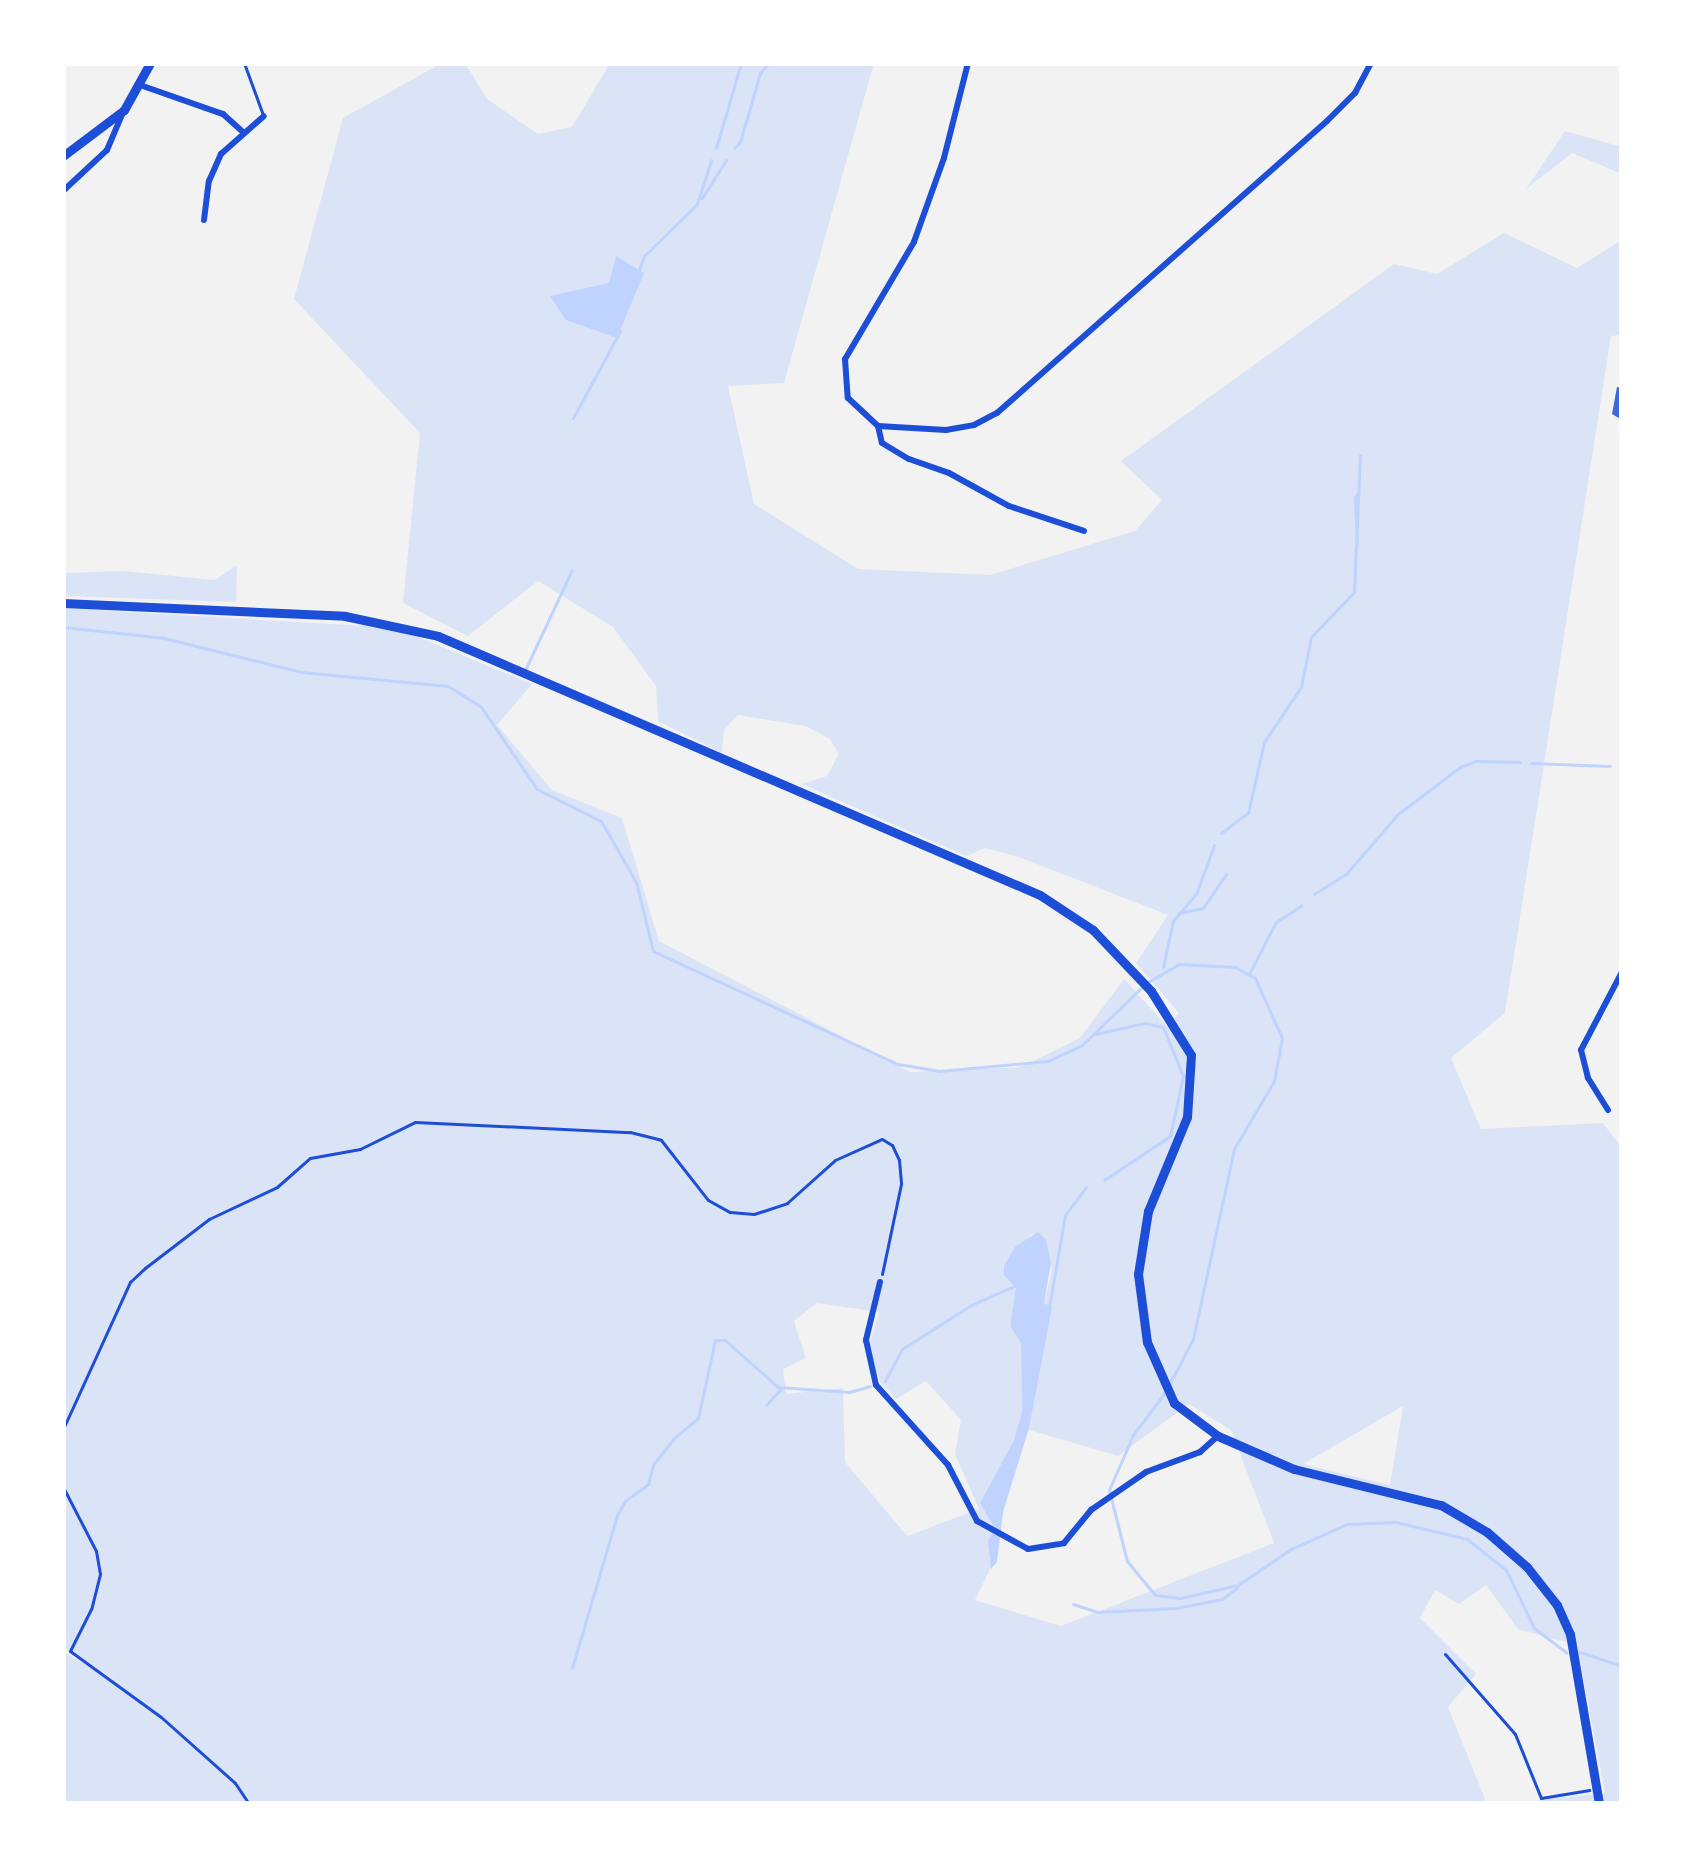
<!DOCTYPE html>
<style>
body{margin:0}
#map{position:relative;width:1685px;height:1867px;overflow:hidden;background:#f2f2f2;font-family:Lora,serif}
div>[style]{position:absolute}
.green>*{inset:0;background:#dbe4f7}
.water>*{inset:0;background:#bfd3fe}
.stream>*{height:3px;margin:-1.5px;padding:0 1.5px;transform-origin:1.5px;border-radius:1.5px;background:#bfd3fe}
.building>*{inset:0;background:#3d67dc}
.path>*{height:3px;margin:-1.5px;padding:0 1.5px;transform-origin:1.5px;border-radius:1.5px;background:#1d4ed8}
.service>*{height:3px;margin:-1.5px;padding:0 1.5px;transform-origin:1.5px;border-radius:1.5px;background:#1d4ed8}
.minor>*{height:6px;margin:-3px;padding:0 3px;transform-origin:3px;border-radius:3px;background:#1d4ed8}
.secondary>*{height:9px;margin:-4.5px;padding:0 4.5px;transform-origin:4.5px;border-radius:4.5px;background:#1d4ed8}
span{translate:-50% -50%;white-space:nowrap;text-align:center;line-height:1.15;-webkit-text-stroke:12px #fff;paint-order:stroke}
.frame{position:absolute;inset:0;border:66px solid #fff;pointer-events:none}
</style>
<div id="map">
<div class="green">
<i style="clip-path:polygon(evenodd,442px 63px,465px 63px,487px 99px,538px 134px,572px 127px,610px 63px,874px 63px,784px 383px,728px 386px,754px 504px,858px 569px,990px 575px,1135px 531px,1162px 500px,1121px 461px,1394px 264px,1437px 274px,1504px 233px,1577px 268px,1622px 240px,1622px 335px,1611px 336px,1505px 1013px,1451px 1058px,1481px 1129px,1603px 1123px,1622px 1148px,1622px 1804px,1507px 1804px,1605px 1793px,1577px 1645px,1518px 1629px,1486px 1585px,1459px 1604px,1435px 1590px,1420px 1618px,1476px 1674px,1448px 1707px,1487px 1804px,63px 1804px,63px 1652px,127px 1687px,63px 1648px,63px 608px,365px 626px,416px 636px,532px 684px,497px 725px,552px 790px,622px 818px,659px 941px,910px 1072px,1021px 1067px,1080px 1038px,1124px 979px,1167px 1026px,1179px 1013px,1136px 963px,1168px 915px,1019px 857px,985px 848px,966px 856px,801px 784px,827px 776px,839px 754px,830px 739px,806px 726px,738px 715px,724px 730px,722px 753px,658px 721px,656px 686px,613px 627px,538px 581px,468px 636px,403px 603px,420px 433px,294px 299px,343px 118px,442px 63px,1032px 1234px,1052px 1269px,1044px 1303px,1051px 1307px,1026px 1429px,1118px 1456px,1189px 1404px,1231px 1430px,1274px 1543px,1061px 1626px,975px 1600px,991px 1567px,995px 1529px,980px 1503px,1014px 1440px,1022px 1411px,1021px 1343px,1010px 1326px,1016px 1288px,1004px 1266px,1032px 1234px,442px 63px,817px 1303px,879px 1312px,869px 1346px,880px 1382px,896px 1399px,926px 1381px,961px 1420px,955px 1454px,979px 1509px,907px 1536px,845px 1462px,843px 1388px,786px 1394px,783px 1369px,806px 1358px,794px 1321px,817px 1303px,442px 63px,1403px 1406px,1390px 1485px,1303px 1464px,1403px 1406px)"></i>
<i style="clip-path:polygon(1565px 131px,1622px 147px,1622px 174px,1572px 153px,1526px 189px)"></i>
<i style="clip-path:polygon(237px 565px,236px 602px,63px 596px,63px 573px,124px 571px,215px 580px)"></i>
</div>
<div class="water">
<i style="clip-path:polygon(616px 256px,644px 273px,617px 338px,566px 320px,550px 296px,609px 283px)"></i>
<i style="clip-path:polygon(1038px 1232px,1046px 1240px,1051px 1263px,1044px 1303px,1052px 1307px,1050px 1318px,1029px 1428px,1003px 1512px,997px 1562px,991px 1569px,988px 1541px,995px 1529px,980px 1503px,1014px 1440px,1022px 1411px,1021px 1343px,1010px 1326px,1016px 1288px,1004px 1275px,1004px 1266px,1015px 1247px)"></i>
</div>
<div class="stream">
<i style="left:716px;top:148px;width:89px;rotate:-73.6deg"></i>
<i style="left:734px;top:148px;width:8px;rotate:-45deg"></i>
<i style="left:740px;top:142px;width:72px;rotate:-73.8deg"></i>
<i style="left:760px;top:73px;width:13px;rotate:-48deg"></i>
<i style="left:702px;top:198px;width:45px;rotate:-57.7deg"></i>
<i style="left:639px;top:270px;width:15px;rotate:-70deg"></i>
<i style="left:644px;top:256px;width:74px;rotate:-44.5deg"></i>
<i style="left:697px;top:204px;width:46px;rotate:-72.3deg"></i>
<i style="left:573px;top:418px;width:99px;rotate:-61.6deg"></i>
<i style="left:1357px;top:545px;width:48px;rotate:-92.4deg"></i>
<i style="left:1355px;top:497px;width:7px;rotate:-56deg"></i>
<i style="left:63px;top:627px;width:102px;rotate:6.2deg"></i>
<i style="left:164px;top:638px;width:141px;rotate:13.9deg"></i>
<i style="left:301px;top:672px;width:148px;rotate:5.4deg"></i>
<i style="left:448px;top:686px;width:39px;rotate:32deg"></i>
<i style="left:481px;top:707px;width:99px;rotate:55.7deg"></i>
<i style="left:537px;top:789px;width:72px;rotate:26.6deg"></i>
<i style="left:601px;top:821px;width:70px;rotate:60.2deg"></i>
<i style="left:636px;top:882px;width:71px;rotate:76.2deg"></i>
<i style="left:653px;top:951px;width:270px;rotate:24.8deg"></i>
<i style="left:898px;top:1064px;width:42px;rotate:9.7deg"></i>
<i style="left:939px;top:1071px;width:109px;rotate:-5.2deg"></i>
<i style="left:1048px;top:1061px;width:38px;rotate:-25deg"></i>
<i style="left:1082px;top:1045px;width:82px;rotate:-44deg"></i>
<i style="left:526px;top:668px;width:108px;rotate:-64.9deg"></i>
<i style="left:1531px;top:763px;width:79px;rotate:2.2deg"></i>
<i style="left:1221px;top:833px;width:34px;rotate:-37deg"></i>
<i style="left:1248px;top:813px;width:73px;rotate:-77.3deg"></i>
<i style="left:1264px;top:742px;width:66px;rotate:-56.1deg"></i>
<i style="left:1301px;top:687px;width:51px;rotate:-78.7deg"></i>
<i style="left:1311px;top:637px;width:62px;rotate:-46.3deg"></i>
<i style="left:1354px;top:592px;width:137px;rotate:-87.5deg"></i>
<i style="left:1314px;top:894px;width:39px;rotate:-32deg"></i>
<i style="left:1347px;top:873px;width:78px;rotate:-49.2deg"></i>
<i style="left:1398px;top:814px;width:78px;rotate:-37.2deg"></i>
<i style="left:1460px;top:767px;width:17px;rotate:-21deg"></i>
<i style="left:1476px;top:761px;width:44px;rotate:1.3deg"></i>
<i style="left:1179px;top:913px;width:25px;rotate:-12deg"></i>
<i style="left:1203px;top:908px;width:41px;rotate:-55.9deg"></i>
<i style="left:1163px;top:967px;width:47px;rotate:-77.7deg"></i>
<i style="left:1173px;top:921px;width:35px;rotate:-50deg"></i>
<i style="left:1196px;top:894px;width:52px;rotate:-69.8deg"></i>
<i style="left:1249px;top:974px;width:59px;rotate:-62.6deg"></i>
<i style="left:1276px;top:922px;width:30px;rotate:-33deg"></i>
<i style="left:1148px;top:982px;width:36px;rotate:-30deg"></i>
<i style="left:1179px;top:964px;width:56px;rotate:3.1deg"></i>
<i style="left:1235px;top:967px;width:23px;rotate:29deg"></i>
<i style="left:1255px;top:978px;width:66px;rotate:65.8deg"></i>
<i style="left:1282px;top:1038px;width:44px;rotate:100.5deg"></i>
<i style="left:1274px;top:1081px;width:79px;rotate:120.5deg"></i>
<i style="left:1234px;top:1149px;width:194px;rotate:102.2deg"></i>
<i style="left:1193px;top:1339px;width:50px;rotate:117.6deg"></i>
<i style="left:1095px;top:1034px;width:51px;rotate:-12.4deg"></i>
<i style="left:1145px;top:1023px;width:18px;rotate:13deg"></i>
<i style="left:1163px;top:1027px;width:53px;rotate:67.8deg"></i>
<i style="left:1183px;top:1076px;width:61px;rotate:102.2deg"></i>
<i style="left:1170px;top:1136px;width:79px;rotate:146.3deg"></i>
<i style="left:1049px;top:1307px;width:93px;rotate:-80.1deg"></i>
<i style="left:1065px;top:1215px;width:35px;rotate:-53deg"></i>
<i style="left:885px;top:1381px;width:36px;rotate:-62deg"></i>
<i style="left:902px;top:1349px;width:82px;rotate:-32.5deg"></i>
<i style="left:971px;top:1305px;width:47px;rotate:-23.8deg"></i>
<i style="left:1166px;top:1391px;width:55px;rotate:126.9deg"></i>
<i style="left:1133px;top:1435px;width:60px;rotate:113.6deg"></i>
<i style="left:1109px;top:1490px;width:73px;rotate:75.8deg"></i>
<i style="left:1127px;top:1561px;width:44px;rotate:50.5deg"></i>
<i style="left:1155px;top:1595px;width:25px;rotate:7deg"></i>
<i style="left:1180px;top:1598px;width:59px;rotate:-12.6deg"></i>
<i style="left:1238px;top:1585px;width:64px;rotate:-34.2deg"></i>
<i style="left:1291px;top:1549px;width:61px;rotate:-24.1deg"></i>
<i style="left:1347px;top:1524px;width:49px;rotate:-2.3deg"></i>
<i style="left:1396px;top:1522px;width:73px;rotate:13.5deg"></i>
<i style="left:1467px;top:1539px;width:50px;rotate:38.5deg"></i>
<i style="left:1506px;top:1570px;width:64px;rotate:64.2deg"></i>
<i style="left:1534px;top:1628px;width:41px;rotate:37.1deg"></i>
<i style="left:766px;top:1405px;width:21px;rotate:-47deg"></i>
<i style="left:1073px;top:1604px;width:25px;rotate:18deg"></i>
<i style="left:1097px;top:1612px;width:79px;rotate:-2.9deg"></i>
<i style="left:1176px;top:1608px;width:47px;rotate:-11.1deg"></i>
<i style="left:1222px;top:1599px;width:19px;rotate:-36deg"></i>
<i style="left:1577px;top:1651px;width:47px;rotate:18.4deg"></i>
<i style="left:572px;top:1668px;width:159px;rotate:-73.6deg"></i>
<i style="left:617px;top:1515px;width:16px;rotate:-60deg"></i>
<i style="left:625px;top:1501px;width:29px;rotate:-36deg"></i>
<i style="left:648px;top:1484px;width:20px;rotate:-75deg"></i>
<i style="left:653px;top:1465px;width:33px;rotate:-52deg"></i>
<i style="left:673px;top:1439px;width:33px;rotate:-40deg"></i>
<i style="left:698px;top:1418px;width:80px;rotate:-77.7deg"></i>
<i style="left:715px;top:1340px;width:10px"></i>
<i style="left:725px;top:1340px;width:71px;rotate:41.6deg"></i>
<i style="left:778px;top:1387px;width:71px;rotate:4deg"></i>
<i style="left:849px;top:1392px;width:22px;rotate:-16deg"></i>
</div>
<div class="building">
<i style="clip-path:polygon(1617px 387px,1622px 388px,1622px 420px,1612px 414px)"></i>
</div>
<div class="path">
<i style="left:63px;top:1429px;width:162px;rotate:-65.5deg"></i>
<i style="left:130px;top:1282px;width:21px;rotate:-43deg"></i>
<i style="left:145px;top:1268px;width:81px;rotate:-37.4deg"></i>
<i style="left:209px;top:1219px;width:75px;rotate:-25.2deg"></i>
<i style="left:277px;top:1187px;width:44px;rotate:-41.3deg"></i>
<i style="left:310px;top:1158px;width:51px;rotate:-10.2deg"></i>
<i style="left:360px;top:1149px;width:61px;rotate:-26.1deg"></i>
<i style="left:415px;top:1122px;width:215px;rotate:2.7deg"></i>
<i style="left:630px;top:1132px;width:32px;rotate:14deg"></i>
<i style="left:661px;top:1140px;width:76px;rotate:51.9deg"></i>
<i style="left:708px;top:1200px;width:25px;rotate:29deg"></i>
<i style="left:730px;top:1212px;width:24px;rotate:5deg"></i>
<i style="left:754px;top:1214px;width:35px;rotate:-18deg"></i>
<i style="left:787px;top:1203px;width:64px;rotate:-41.9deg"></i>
<i style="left:835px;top:1160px;width:51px;rotate:-24.1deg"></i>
<i style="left:882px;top:1139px;width:12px;rotate:31deg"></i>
<i style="left:892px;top:1145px;width:17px;rotate:65deg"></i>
<i style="left:899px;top:1160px;width:24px;rotate:85deg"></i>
<i style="left:901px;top:1184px;width:92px;rotate:101.9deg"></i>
<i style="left:63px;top:1487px;width:72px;rotate:62.7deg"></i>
<i style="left:96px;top:1551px;width:23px;rotate:80deg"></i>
<i style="left:100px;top:1574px;width:36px;rotate:104deg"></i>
<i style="left:91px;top:1609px;width:47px;rotate:116.6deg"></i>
<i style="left:70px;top:1651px;width:112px;rotate:36deg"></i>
<i style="left:161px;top:1717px;width:99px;rotate:41.7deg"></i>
<i style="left:235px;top:1783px;width:25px;rotate:56deg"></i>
<i style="left:1445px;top:1654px;width:106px;rotate:48.8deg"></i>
<i style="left:1515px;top:1734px;width:69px;rotate:67.9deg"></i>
<i style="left:1541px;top:1798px;width:49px;rotate:-9.5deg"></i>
</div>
<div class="service">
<i style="left:244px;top:63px;width:55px;rotate:69.9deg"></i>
</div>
<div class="minor">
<i style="left:968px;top:63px;width:98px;rotate:104.2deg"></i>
<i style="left:944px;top:158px;width:89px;rotate:109.7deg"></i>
<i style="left:914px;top:242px;width:136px;rotate:120.5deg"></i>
<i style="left:845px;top:359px;width:39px;rotate:86deg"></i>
<i style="left:848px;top:398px;width:41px;rotate:43deg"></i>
<i style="left:878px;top:426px;width:68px;rotate:3.4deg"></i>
<i style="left:946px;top:430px;width:28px;rotate:-10deg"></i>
<i style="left:974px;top:425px;width:26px;rotate:-28deg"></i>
<i style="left:997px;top:413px;width:441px;rotate:-41.5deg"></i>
<i style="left:1327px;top:121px;width:40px;rotate:-45deg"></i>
<i style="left:1355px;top:93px;width:34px;rotate:-62deg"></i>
<i style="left:140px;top:85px;width:88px;rotate:19.3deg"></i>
<i style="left:223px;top:114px;width:28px;rotate:42deg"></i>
<i style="left:63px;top:191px;width:60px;rotate:-43deg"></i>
<i style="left:107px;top:150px;width:43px;rotate:-67deg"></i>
<i style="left:204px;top:220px;width:39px;rotate:-83deg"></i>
<i style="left:209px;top:181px;width:30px;rotate:-66deg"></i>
<i style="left:221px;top:154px;width:57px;rotate:-41.5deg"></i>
<i style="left:878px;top:426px;width:17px;rotate:77deg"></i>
<i style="left:882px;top:443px;width:31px;rotate:31deg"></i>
<i style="left:909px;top:459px;width:42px;rotate:19.3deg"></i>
<i style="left:949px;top:473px;width:68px;rotate:28.8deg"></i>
<i style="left:1009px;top:506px;width:79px;rotate:18.4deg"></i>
<i style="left:1608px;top:1110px;width:38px;rotate:-122deg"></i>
<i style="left:1588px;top:1078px;width:29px;rotate:-104deg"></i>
<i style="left:1581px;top:1050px;width:88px;rotate:-62.3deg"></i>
<i style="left:880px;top:1282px;width:60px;rotate:103.6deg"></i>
<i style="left:866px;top:1340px;width:46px;rotate:77.5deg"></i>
<i style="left:876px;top:1385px;width:108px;rotate:48deg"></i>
<i style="left:948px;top:1465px;width:63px;rotate:62.6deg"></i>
<i style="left:977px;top:1521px;width:58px;rotate:28.8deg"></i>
<i style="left:1028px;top:1549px;width:36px;rotate:-9deg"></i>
<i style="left:1064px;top:1543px;width:43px;rotate:-50.7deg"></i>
<i style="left:1091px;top:1510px;width:67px;rotate:-34.6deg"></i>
<i style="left:1146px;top:1472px;width:58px;rotate:-20.3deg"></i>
<i style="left:1200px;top:1452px;width:24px;rotate:-42deg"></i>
</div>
<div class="secondary">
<i style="left:63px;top:156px;width:76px;rotate:-37deg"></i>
<i style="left:124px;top:110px;width:54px;rotate:-61deg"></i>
<i style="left:63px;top:603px;width:282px;rotate:2.6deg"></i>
<i style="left:345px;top:616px;width:95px;rotate:12.1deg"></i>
<i style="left:438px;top:636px;width:655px;rotate:23.28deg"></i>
<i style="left:1040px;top:895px;width:64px;rotate:33.4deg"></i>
<i style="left:1093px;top:930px;width:84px;rotate:46.4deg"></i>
<i style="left:1151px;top:991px;width:75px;rotate:58deg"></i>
<i style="left:1191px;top:1055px;width:62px;rotate:93.7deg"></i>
<i style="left:1187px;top:1117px;width:102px;rotate:112.5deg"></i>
<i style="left:1148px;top:1211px;width:64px;rotate:99deg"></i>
<i style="left:1138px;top:1274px;width:69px;rotate:82.5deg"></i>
<i style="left:1147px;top:1342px;width:67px;rotate:66.1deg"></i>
<i style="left:1174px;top:1403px;width:55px;rotate:36.9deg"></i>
<i style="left:1218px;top:1436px;width:83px;rotate:23.5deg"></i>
<i style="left:1294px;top:1469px;width:151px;rotate:13.8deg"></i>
<i style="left:1441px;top:1505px;width:53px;rotate:30.4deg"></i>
<i style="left:1487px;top:1532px;width:53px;rotate:41.2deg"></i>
<i style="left:1527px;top:1567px;width:48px;rotate:51.7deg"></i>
<i style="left:1557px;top:1605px;width:32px;rotate:66deg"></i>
<i style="left:1570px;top:1634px;width:172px;rotate:80.3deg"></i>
</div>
<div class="frame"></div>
</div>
